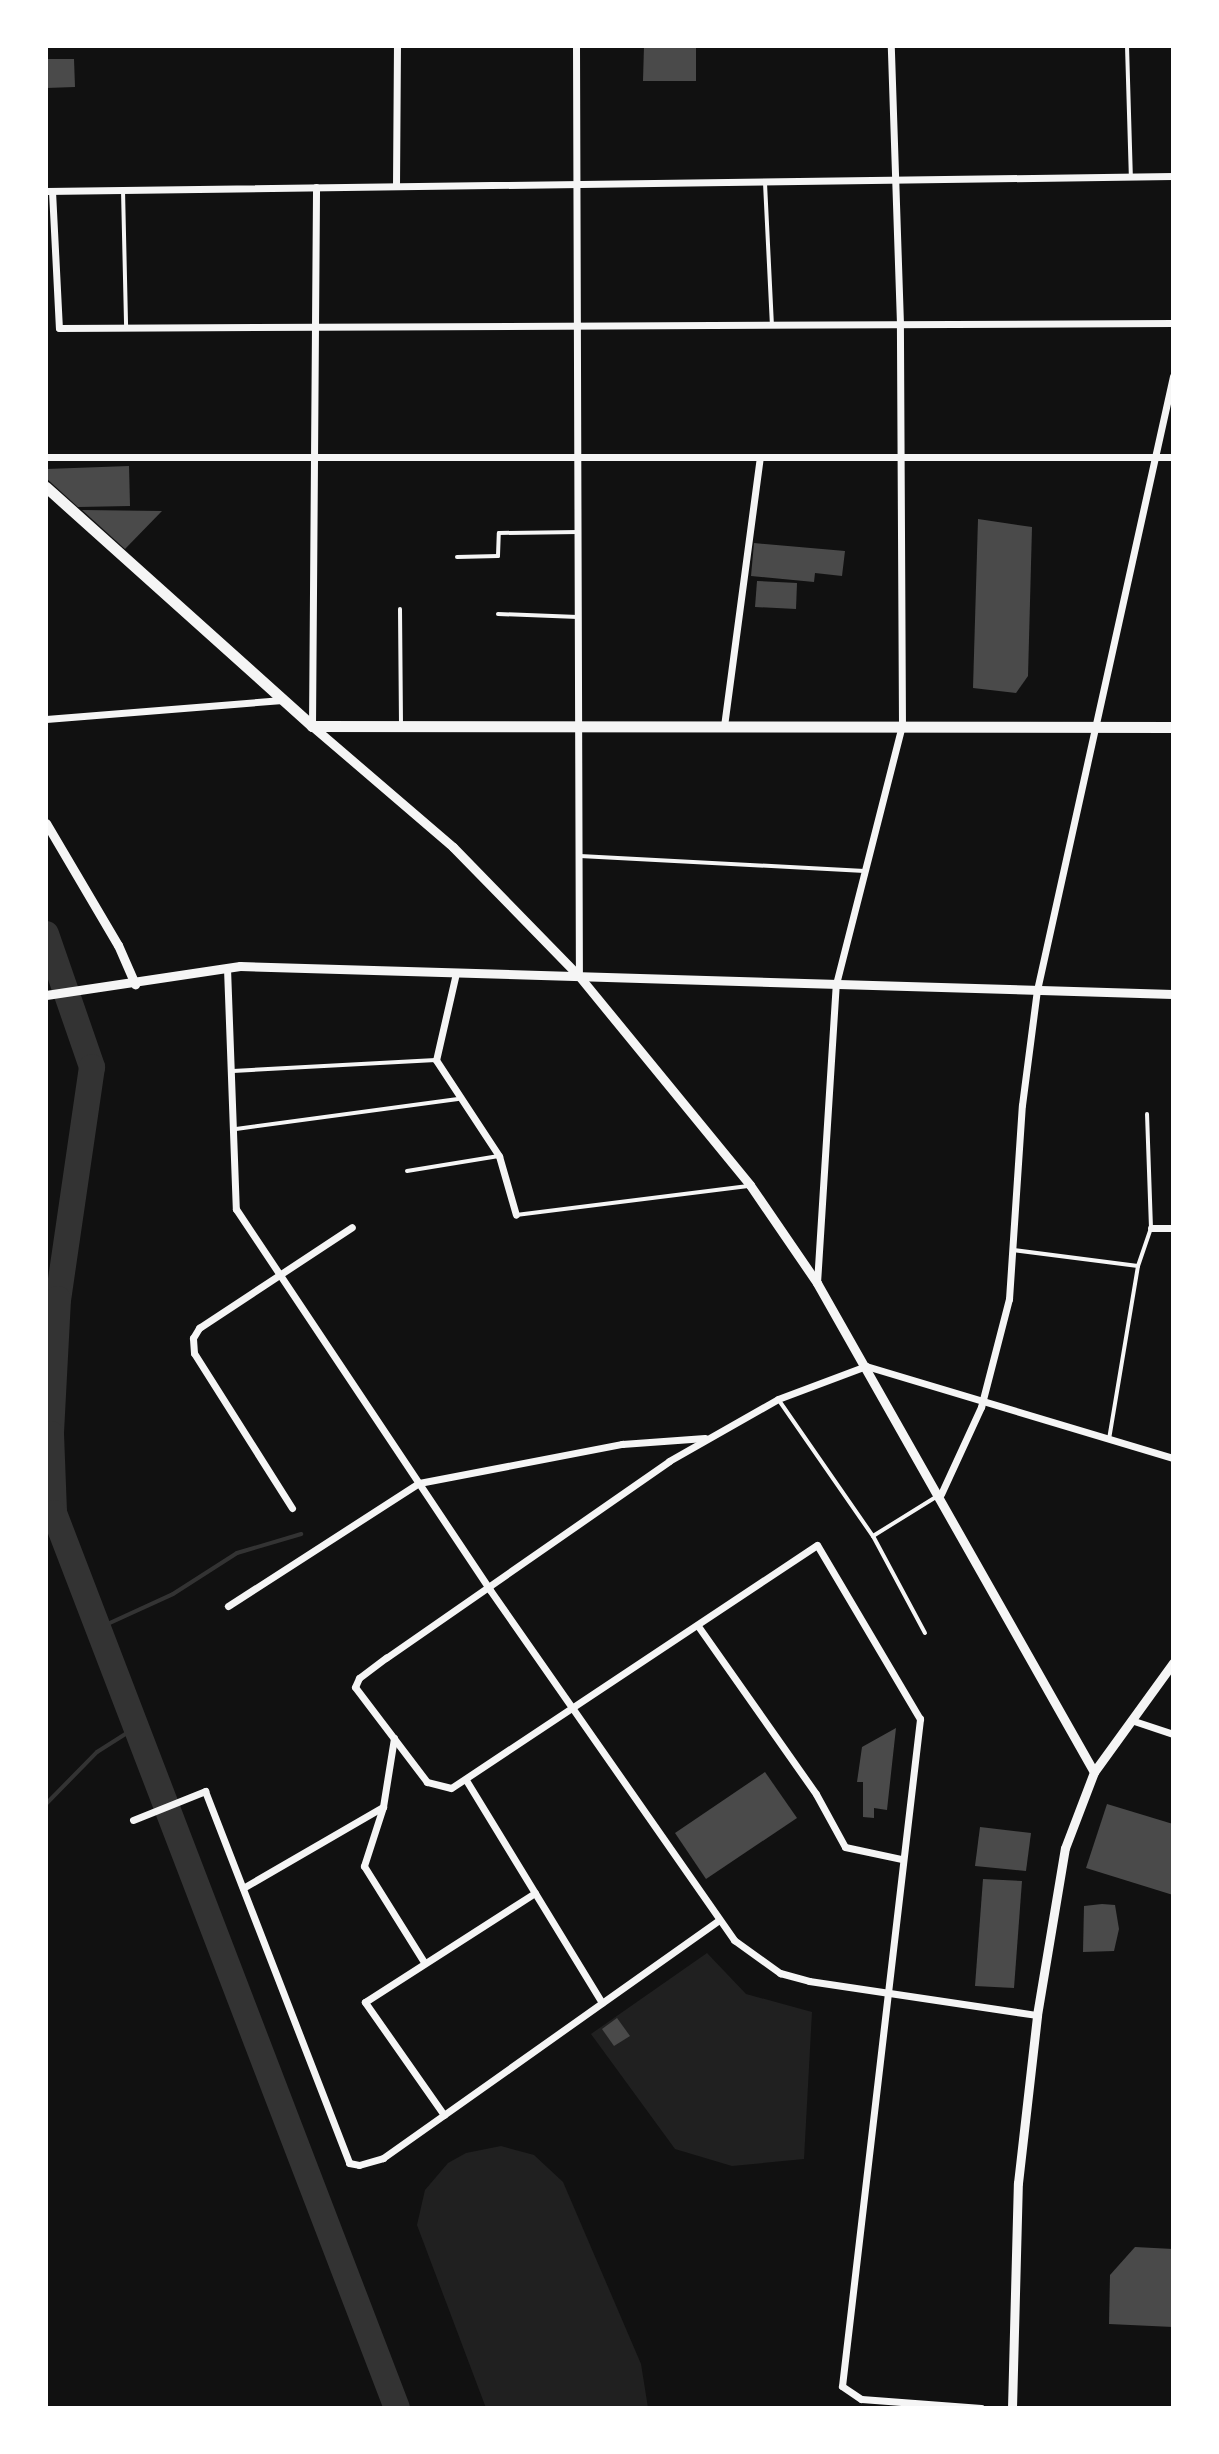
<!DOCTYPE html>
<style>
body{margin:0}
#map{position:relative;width:1219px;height:2454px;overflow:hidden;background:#111;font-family:Overpass,sans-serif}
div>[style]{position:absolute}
.green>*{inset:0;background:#202020}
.stream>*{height:4px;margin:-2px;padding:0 2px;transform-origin:2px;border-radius:2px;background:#333}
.river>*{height:26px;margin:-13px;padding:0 13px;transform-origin:13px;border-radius:13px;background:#333}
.building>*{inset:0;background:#4a4a4a}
.service>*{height:4px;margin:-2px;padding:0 2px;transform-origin:2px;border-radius:2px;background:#f5f5f5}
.minor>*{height:7px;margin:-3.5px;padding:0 3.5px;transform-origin:3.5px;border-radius:3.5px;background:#f5f5f5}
.tertiary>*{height:9px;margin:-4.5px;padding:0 4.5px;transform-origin:4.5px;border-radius:4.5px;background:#f5f5f5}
.secondary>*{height:11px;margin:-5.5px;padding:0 5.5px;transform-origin:5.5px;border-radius:5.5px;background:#f5f5f5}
span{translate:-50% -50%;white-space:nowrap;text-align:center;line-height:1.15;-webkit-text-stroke:6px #fff;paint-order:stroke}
.frame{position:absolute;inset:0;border:48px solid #fff;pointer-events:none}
</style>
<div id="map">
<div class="green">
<i style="clip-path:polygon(707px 1953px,746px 1994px,812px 2012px,804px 2159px,732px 2166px,675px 2149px,591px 2034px)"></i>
<i style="clip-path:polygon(501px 2146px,534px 2155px,563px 2182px,641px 2364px,648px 2408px,486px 2408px,417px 2225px,425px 2190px,448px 2163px,466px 2153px)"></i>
</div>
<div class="stream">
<i style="left:101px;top:1627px;width:79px;rotate:-24.6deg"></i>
<i style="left:173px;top:1594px;width:76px;rotate:-32.6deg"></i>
<i style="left:237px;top:1553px;width:67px;rotate:-16.5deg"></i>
<i style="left:46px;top:1804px;width:73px;rotate:-45.6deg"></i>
<i style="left:97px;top:1752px;width:49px;rotate:-32.4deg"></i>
</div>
<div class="river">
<i style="left:46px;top:934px;width:141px;rotate:70.9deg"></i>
<i style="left:92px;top:1067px;width:234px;rotate:98.3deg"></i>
<i style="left:58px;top:1299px;width:135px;rotate:93deg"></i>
<i style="left:51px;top:1434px;width:79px;rotate:87.8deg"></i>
<i style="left:54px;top:1513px;width:958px;rotate:69.03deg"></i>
</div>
<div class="building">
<i style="clip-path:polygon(644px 46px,696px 46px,696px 81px,643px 81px)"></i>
<i style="clip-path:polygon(46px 59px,74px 59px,75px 87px,46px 88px)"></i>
<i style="clip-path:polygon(129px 466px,130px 506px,78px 507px,46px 478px,46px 469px)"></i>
<i style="clip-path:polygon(82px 510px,162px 511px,125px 549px)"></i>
<i style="clip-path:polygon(978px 519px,1032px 527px,1028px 676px,1016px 693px,973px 688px)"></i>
<i style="clip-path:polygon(754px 543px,845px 551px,842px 576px,815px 573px,814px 582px,751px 576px)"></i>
<i style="clip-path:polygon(757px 581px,797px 583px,796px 609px,755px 607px)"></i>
<i style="clip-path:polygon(896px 1728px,887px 1810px,874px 1808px,874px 1818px,863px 1817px,863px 1782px,857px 1782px,862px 1747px)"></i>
<i style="clip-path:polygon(765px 1772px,797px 1818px,706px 1879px,675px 1833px)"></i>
<i style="clip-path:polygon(1107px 1804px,1173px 1824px,1173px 1895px,1086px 1868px)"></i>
<i style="clip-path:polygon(980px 1827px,1031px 1833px,1026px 1871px,975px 1866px)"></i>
<i style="clip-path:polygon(983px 1879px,1022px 1881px,1014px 1988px,975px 1986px)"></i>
<i style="clip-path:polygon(1102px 1904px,1115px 1905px,1119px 1929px,1114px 1951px,1083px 1952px,1084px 1906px)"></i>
<i style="clip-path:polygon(617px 2018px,630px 2036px,614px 2046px,602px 2029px)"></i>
<i style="clip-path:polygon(1135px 2247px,1173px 2249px,1173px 2327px,1109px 2324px,1110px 2275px)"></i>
</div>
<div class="service">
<i style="left:1127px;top:46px;width:131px;rotate:88.3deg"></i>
<i style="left:765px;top:183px;width:141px;rotate:87.2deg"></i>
<i style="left:123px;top:190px;width:137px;rotate:88.7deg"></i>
<i style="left:457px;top:557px;width:41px;rotate:-1.4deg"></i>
<i style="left:498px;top:556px;width:23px;rotate:-88deg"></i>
<i style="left:499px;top:533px;width:79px;rotate:-0.7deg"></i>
<i style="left:400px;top:609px;width:114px;rotate:89.5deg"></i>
<i style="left:498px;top:614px;width:80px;rotate:2.1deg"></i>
<i style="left:580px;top:856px;width:285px;rotate:3deg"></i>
<i style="left:233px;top:1071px;width:203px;rotate:-3.1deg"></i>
<i style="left:236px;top:1129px;width:224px;rotate:-7.7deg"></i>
<i style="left:407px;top:1171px;width:93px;rotate:-9.3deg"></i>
<i style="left:516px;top:1215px;width:234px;rotate:-7.1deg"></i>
<i style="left:1013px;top:1250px;width:126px;rotate:7.3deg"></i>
<i style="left:1138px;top:1266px;width:175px;rotate:99.5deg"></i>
<i style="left:1138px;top:1266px;width:40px;rotate:-71.1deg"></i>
<i style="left:1151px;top:1228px;width:114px;rotate:-92deg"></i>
<i style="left:778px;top:1399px;width:167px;rotate:55.3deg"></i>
<i style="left:873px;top:1536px;width:110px;rotate:61.8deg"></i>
<i style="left:873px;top:1536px;width:74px;rotate:-31.8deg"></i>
</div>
<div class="minor">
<i style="left:576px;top:46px;width:930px;rotate:89.82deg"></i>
<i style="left:396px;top:186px;width:140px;rotate:-89.6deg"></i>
<i style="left:46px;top:191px;width:1127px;rotate:-0.76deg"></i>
<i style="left:52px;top:191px;width:137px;rotate:87.1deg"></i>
<i style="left:59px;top:328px;width:1114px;rotate:-0.26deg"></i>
<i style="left:46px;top:457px;width:1127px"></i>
<i style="left:46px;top:719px;width:237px;rotate:-4.6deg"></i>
<i style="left:312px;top:726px;width:539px;rotate:-89.57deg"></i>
<i style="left:724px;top:726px;width:271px;rotate:-82.4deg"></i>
<i style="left:227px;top:968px;width:241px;rotate:87.9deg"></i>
<i style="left:236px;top:1209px;width:458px;rotate:56.3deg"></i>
<i style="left:490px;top:1590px;width:427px;rotate:55.1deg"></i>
<i style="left:734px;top:1940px;width:57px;rotate:35.7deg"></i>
<i style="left:780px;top:1973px;width:30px;rotate:15deg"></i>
<i style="left:809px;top:1981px;width:231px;rotate:8.5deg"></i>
<i style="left:456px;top:973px;width:89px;rotate:102.9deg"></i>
<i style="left:436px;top:1060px;width:115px;rotate:56.7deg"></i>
<i style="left:499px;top:1156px;width:61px;rotate:73.9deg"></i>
<i style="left:1151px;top:1228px;width:22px"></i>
<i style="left:817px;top:1283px;width:300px;rotate:-86.4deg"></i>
<i style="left:836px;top:984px;width:267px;rotate:-75.7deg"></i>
<i style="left:902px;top:725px;width:401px;rotate:-90.3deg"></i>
<i style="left:900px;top:324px;width:278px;rotate:-91.9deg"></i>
<i style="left:941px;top:1494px;width:96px;rotate:-65.3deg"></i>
<i style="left:981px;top:1407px;width:112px;rotate:-75.5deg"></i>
<i style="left:1009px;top:1299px;width:194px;rotate:-86.2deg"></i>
<i style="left:1022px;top:1105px;width:116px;rotate:-82.6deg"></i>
<i style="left:1037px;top:990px;width:629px;rotate:-77.51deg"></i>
<i style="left:292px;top:1508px;width:183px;rotate:-122.3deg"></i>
<i style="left:194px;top:1353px;width:15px;rotate:-94deg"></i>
<i style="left:193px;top:1338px;width:12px;rotate:-59deg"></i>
<i style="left:199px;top:1328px;width:183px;rotate:-33.4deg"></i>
<i style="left:228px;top:1606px;width:227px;rotate:-32.8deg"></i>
<i style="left:419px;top:1483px;width:207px;rotate:-10.9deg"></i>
<i style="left:622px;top:1444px;width:83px;rotate:-4.1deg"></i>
<i style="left:698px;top:1626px;width:205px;rotate:54.9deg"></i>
<i style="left:816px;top:1794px;width:60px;rotate:61.3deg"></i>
<i style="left:845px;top:1847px;width:57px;rotate:12.1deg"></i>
<i style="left:1131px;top:1720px;width:44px;rotate:18.4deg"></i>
<i style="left:394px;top:1738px;width:70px;rotate:99.1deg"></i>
<i style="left:383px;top:1807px;width:62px;rotate:107.9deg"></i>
<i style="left:364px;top:1866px;width:113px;rotate:58deg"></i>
<i style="left:466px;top:1780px;width:261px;rotate:58.6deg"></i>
<i style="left:133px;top:1820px;width:78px;rotate:-21.9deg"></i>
<i style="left:205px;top:1791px;width:399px;rotate:68.8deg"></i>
<i style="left:349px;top:2163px;width:10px;rotate:11deg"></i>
<i style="left:359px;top:2165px;width:25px;rotate:-16deg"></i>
<i style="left:383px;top:2158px;width:412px;rotate:-35.3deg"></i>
<i style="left:243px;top:1888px;width:162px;rotate:-30.1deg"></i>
<i style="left:444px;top:2115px;width:138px;rotate:-125deg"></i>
<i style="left:365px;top:2002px;width:202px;rotate:-32.7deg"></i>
<i style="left:981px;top:2408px;width:120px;rotate:-175.7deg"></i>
<i style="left:861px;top:2399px;width:23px;rotate:-146deg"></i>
<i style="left:842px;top:2386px;width:672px;rotate:-83.33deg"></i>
<i style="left:920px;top:1719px;width:202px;rotate:-120.6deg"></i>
<i style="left:817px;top:1545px;width:439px;rotate:146.4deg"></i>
<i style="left:451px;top:1788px;width:25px;rotate:-166deg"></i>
<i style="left:427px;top:1782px;width:119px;rotate:-127.2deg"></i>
<i style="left:355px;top:1687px;width:10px;rotate:-66deg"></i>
<i style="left:359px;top:1678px;width:34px;rotate:-37deg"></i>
<i style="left:386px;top:1658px;width:345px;rotate:-34.8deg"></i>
<i style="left:669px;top:1461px;width:125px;rotate:-29.6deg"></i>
<i style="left:778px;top:1399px;width:94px;rotate:-20.6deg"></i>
<i style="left:866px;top:1366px;width:320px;rotate:16.7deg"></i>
</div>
<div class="tertiary">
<i style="left:312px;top:726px;width:186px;rotate:40.6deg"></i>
<i style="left:453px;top:847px;width:180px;rotate:45.7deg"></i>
<i style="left:579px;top:976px;width:270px;rotate:50.7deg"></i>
<i style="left:750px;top:1185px;width:119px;rotate:55.6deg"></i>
<i style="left:817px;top:1283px;width:562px;rotate:60.47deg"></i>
<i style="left:46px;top:823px;width:142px;rotate:59.5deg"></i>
<i style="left:118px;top:945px;width:43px;rotate:66.4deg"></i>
<i style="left:46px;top:995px;width:196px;rotate:-8.5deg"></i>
<i style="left:240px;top:966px;width:933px;rotate:1.72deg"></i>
<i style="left:1012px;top:2408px;width:225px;rotate:-88.5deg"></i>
<i style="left:1018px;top:2183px;width:169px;rotate:-83.5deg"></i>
<i style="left:1037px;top:2015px;width:169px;rotate:-80.5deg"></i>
<i style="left:1065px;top:1848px;width:81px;rotate:-69.1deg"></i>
<i style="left:1094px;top:1772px;width:135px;rotate:-54.1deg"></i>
</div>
<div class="secondary">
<i style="left:46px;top:487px;width:358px;rotate:41.9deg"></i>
<i style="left:312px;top:726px;width:861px;rotate:0.07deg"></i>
</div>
<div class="frame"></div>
</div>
